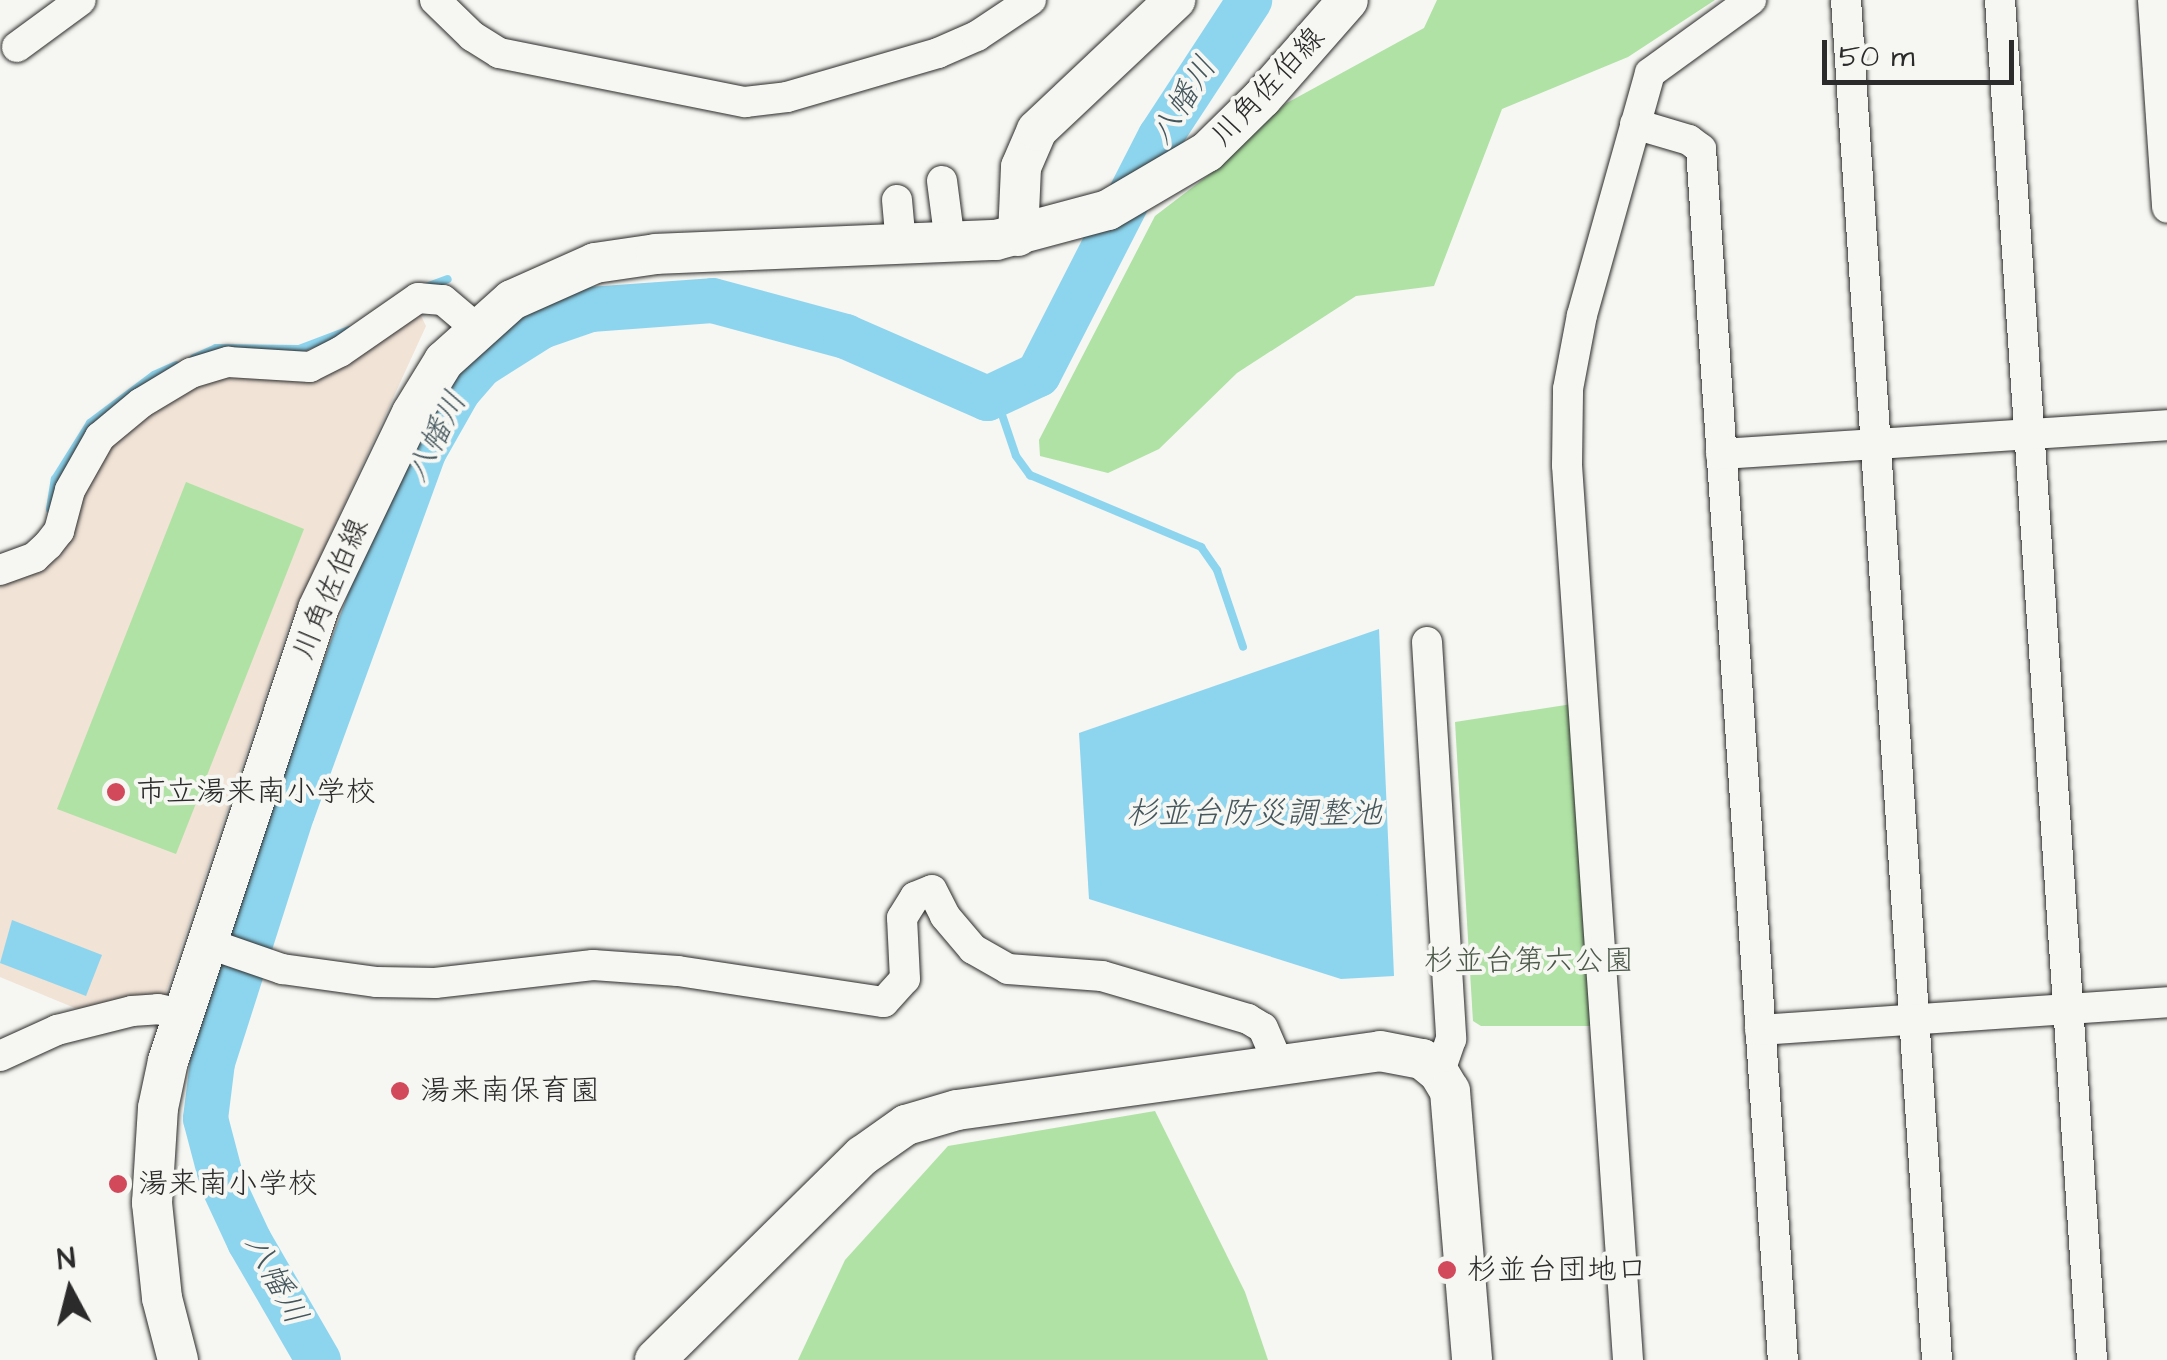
<!DOCTYPE html>
<meta charset="utf-8">
<style>
body{margin:0}
#map{position:relative;width:2167px;height:1360px;overflow:hidden;background:#f6f6f2;font-family:"Architects Daughter","Klee One",sans-serif}
div>[style]{position:absolute}
.built>*{inset:0;background:#f1e3d6}
.green>*{inset:0;background:#afe2a4}
.water>*{inset:0;background:#8dd5ee}
.stream>*{height:8px;margin:-4px;padding:0 4px;transform-origin:4px;border-radius:4px;background:#8dd5ee}
.river>*{height:45px;margin:-22.5px;padding:0 22.5px;transform-origin:22.5px;border-radius:22.5px;background:#8dd5ee}
.roads{filter:drop-shadow(0 0 2px #2b2b2b) drop-shadow(0 0 2px #2b2b2b)}
.street>*{height:30px;margin:-15px;padding:0 15px;transform-origin:15px;border-radius:15px;background:#f6f6f2}
.secondary>*{height:40px;margin:-20px;padding:0 20px;transform-origin:20px;border-radius:20px;background:#f6f6f2}
.dots>*{width:28px;height:28px;translate:-50% -50%;box-sizing:border-box;border:5px solid #f6f6f2;border-radius:50%}
span{translate:-50% -50%;white-space:nowrap;text-align:center;line-height:1.15;-webkit-text-stroke:8px #f6f6f2;paint-order:stroke}
.street-label{font-size:30px;color:#2b2b2b}
.poi-label{font-size:30px;color:#2b2b2b}
.left{translate:0 -50%;text-align:left}
.park-label{font-size:30px;color:#4c5949}
.water-label{font-size:32px;color:#44565c;font-style:italic}
.north{position:absolute;left:20px;top:1240px;width:100px;height:100px;-webkit-text-stroke:8px #f6f6f2;paint-order:stroke;rotate:353deg;font-size:28px;font-weight:700;line-height:40px;text-align:center;color:#2b2b2b}
.north::after{content:'';display:block;margin:auto;width:35px;height:45px;background:#2b2b2b;clip-path:polygon(50% 0,100% 100%,50% 72%,0 100%)}
.scale{position:absolute;left:1822px;top:40px;width:192px;height:45px;box-sizing:border-box;border:5px solid #2b2b2b;border-top:0;padding-left:12px;font-size:30px;line-height:35px;white-space:nowrap;color:#2b2b2b;-webkit-text-stroke:8px #f6f6f2;paint-order:stroke}
</style>
<div id="map">
<div class="built">
<i style="clip-path:polygon(420px 314px,426px 326px,289px 625px,164px 998px,82px 1011px,0 977px,0 580px,7px 576px,106px 442px,205px 374px,276px 375px)"></i>
</div>
<div class="green">
<i style="clip-path:polygon(1437px 0,1715px 0,1628px 57px,1502px 109px,1434px 286px,1356px 296px,1237px 373px,1159px 449px,1108px 473px,1040px 456px,1039px 440px,1155px 216px,1219px 167px,1285px 104px,1424px 28px)"></i>
<i style="clip-path:polygon(186px 482px,304px 529px,176px 854px,57px 809px)"></i>
<i style="clip-path:polygon(1572px 704px,1594px 1026px,1481px 1026px,1473px 1021px,1455px 722px)"></i>
<i style="clip-path:polygon(1155px 1111px,1245px 1292px,1268px 1360px,798px 1360px,845px 1260px,948px 1146px)"></i>
</div>
<div class="water">
<i style="clip-path:polygon(1379px 629px,1394px 976px,1341px 979px,1089px 899px,1079px 733px)"></i>
<i style="clip-path:polygon(12px 920px,102px 955px,86px 996px,0 963px)"></i>
</div>
<div class="stream">
<i style="left:426px;top:287px;width:23px;rotate:-20deg"></i>
<i style="left:194px;top:358px;width:24px;rotate:-24deg"></i>
<i style="left:216px;top:348px;width:83px;rotate:0.7deg"></i>
<i style="left:299px;top:349px;width:53px;rotate:-20.8deg"></i>
<i style="left:995px;top:394px;width:65px;rotate:71.3deg"></i>
<i style="left:1016px;top:456px;width:24px;rotate:54deg"></i>
<i style="left:1030px;top:475px;width:186px;rotate:22.8deg"></i>
<i style="left:1201px;top:547px;width:28px;rotate:55deg"></i>
<i style="left:1217px;top:570px;width:81px;rotate:71.3deg"></i>
<i style="left:50px;top:509px;width:30px;rotate:-81deg"></i>
<i style="left:55px;top:479px;width:66px;rotate:-58deg"></i>
<i style="left:90px;top:423px;width:80px;rotate:-36.9deg"></i>
<i style="left:154px;top:375px;width:24px;rotate:-24deg"></i>
</div>
<div class="river">
<i style="left:318px;top:1360px;width:138px;rotate:-120.1deg"></i>
<i style="left:249px;top:1241px;width:64px;rotate:-115deg"></i>
<i style="left:222px;top:1183px;width:67px;rotate:-104.7deg"></i>
<i style="left:205px;top:1118px;width:56px;rotate:-82.9deg"></i>
<i style="left:212px;top:1062px;width:262px;rotate:-72.3deg"></i>
<i style="left:292px;top:812px;width:385px;rotate:-70deg"></i>
<i style="left:424px;top:450px;width:69px;rotate:-60.5deg"></i>
<i style="left:458px;top:390px;width:35px;rotate:-49deg"></i>
<i style="left:481px;top:364px;width:71px;rotate:-32.3deg"></i>
<i style="left:541px;top:326px;width:52px;rotate:-19.1deg"></i>
<i style="left:590px;top:309px;width:122px;rotate:-4.2deg"></i>
<i style="left:712px;top:300px;width:138px;rotate:15.1deg"></i>
<i style="left:845px;top:336px;width:155px;rotate:23.6deg"></i>
<i style="left:987px;top:398px;width:56px;rotate:-25.2deg"></i>
<i style="left:1038px;top:374px;width:267px;rotate:-62.9deg"></i>
<i style="left:1160px;top:136px;width:163px;rotate:-56.8deg"></i>
</div>
<div class="roads">
<div class="street">
<i style="left:435px;top:0;width:52px;rotate:44.2deg"></i>
<i style="left:472px;top:36px;width:32px;rotate:32deg"></i>
<i style="left:499px;top:53px;width:251px;rotate:11.3deg"></i>
<i style="left:745px;top:102px;width:42px;rotate:-6.8deg"></i>
<i style="left:787px;top:97px;width:157px;rotate:-16.2deg"></i>
<i style="left:938px;top:53px;width:43px;rotate:-23.6deg"></i>
<i style="left:977px;top:36px;width:65px;rotate:-33.7deg"></i>
<i style="left:1846px;top:0;width:1363px;rotate:86.17deg"></i>
<i style="left:2000px;top:0;width:1363px;rotate:86.13deg"></i>
<i style="left:2153px;top:0;width:208px;rotate:86.1deg"></i>
<i style="left:17px;top:47px;width:79px;rotate:-36.3deg"></i>
<i style="left:1635px;top:124px;width:56px;rotate:16.5deg"></i>
<i style="left:1689px;top:140px;width:15px;rotate:37deg"></i>
<i style="left:1701px;top:149px;width:1214px;rotate:86.13deg"></i>
<i style="left:942px;top:181px;width:63px;rotate:82.6deg"></i>
<i style="left:897px;top:200px;width:45px;rotate:84.9deg"></i>
<i style="left:1721px;top:454px;width:447px;rotate:-3.7deg"></i>
<i style="left:0;top:570px;width:37px;rotate:-20deg"></i>
<i style="left:35px;top:557px;width:18px;rotate:-43deg"></i>
<i style="left:48px;top:545px;width:18px;rotate:-52deg"></i>
<i style="left:59px;top:531px;width:42px;rotate:-75deg"></i>
<i style="left:70px;top:490px;width:61px;rotate:-60.5deg"></i>
<i style="left:100px;top:437px;width:53px;rotate:-39.7deg"></i>
<i style="left:141px;top:403px;width:58px;rotate:-31deg"></i>
<i style="left:191px;top:373px;width:39px;rotate:-17deg"></i>
<i style="left:228px;top:362px;width:82px;rotate:3.5deg"></i>
<i style="left:310px;top:367px;width:34px;rotate:-27deg"></i>
<i style="left:340px;top:352px;width:95px;rotate:-34.7deg"></i>
<i style="left:418px;top:298px;width:25px;rotate:5deg"></i>
<i style="left:443px;top:300px;width:43px;rotate:40.3deg"></i>
<i style="left:1427px;top:642px;width:398px;rotate:86.5deg"></i>
<i style="left:1451px;top:1039px;width:36px;rotate:109deg"></i>
<i style="left:204px;top:942px;width:83px;rotate:19.1deg"></i>
<i style="left:282px;top:969px;width:96px;rotate:7.8deg"></i>
<i style="left:377px;top:982px;width:58px;rotate:1deg"></i>
<i style="left:435px;top:983px;width:159px;rotate:-6.5deg"></i>
<i style="left:593px;top:965px;width:85px;rotate:4deg"></i>
<i style="left:678px;top:971px;width:208px;rotate:8.6deg"></i>
<i style="left:884px;top:1002px;width:31px;rotate:-48deg"></i>
<i style="left:905px;top:979px;width:61px;rotate:-92.8deg"></i>
<i style="left:902px;top:918px;width:25px;rotate:-58deg"></i>
<i style="left:915px;top:897px;width:18px;rotate:-22deg"></i>
<i style="left:932px;top:890px;width:29px;rotate:63deg"></i>
<i style="left:945px;top:916px;width:43px;rotate:49.7deg"></i>
<i style="left:973px;top:949px;width:40px;rotate:29.7deg"></i>
<i style="left:1008px;top:969px;width:94px;rotate:4.3deg"></i>
<i style="left:1102px;top:976px;width:152px;rotate:16.4deg"></i>
<i style="left:1248px;top:1019px;width:17px;rotate:31deg"></i>
<i style="left:1263px;top:1028px;width:40px;rotate:66.6deg"></i>
<i style="left:1760px;top:1030px;width:408px;rotate:-3.9deg"></i>
<i style="left:0;top:1056px;width:63px;rotate:-24.5deg"></i>
<i style="left:57px;top:1030px;width:77px;rotate:-14.2deg"></i>
<i style="left:132px;top:1011px;width:26px;rotate:-4deg"></i>
<i style="left:158px;top:1009px;width:24px;rotate:12deg"></i>
<i style="left:1628px;top:1360px;width:897px;rotate:-93.9deg"></i>
<i style="left:1567px;top:465px;width:76px;rotate:-89.2deg"></i>
<i style="left:1568px;top:389px;width:75px;rotate:-79.3deg"></i>
<i style="left:1582px;top:315px;width:251px;rotate:-74.3deg"></i>
<i style="left:1650px;top:73px;width:125px;rotate:-35.9deg"></i>
</div>
<div class="secondary">
<i style="left:1018px;top:236px;width:69px;rotate:-87.5deg"></i>
<i style="left:1021px;top:167px;width:40px;rotate:-66.6deg"></i>
<i style="left:1037px;top:130px;width:190px;rotate:-43.3deg"></i>
<i style="left:178px;top:1360px;width:64px;rotate:-104.5deg"></i>
<i style="left:162px;top:1298px;width:96px;rotate:-96deg"></i>
<i style="left:152px;top:1203px;width:95px;rotate:-86.4deg"></i>
<i style="left:158px;top:1108px;width:48px;rotate:-78deg"></i>
<i style="left:168px;top:1061px;width:476px;rotate:-71.6deg"></i>
<i style="left:318px;top:609px;width:217px;rotate:-64.4deg"></i>
<i style="left:412px;top:413px;width:61px;rotate:-58.4deg"></i>
<i style="left:444px;top:361px;width:91px;rotate:-41.9deg"></i>
<i style="left:512px;top:300px;width:91px;rotate:-24deg"></i>
<i style="left:595px;top:263px;width:62px;rotate:-8.4deg"></i>
<i style="left:656px;top:254px;width:340px;rotate:-2.4deg"></i>
<i style="left:996px;top:240px;width:116px;rotate:-15deg"></i>
<i style="left:1108px;top:210px;width:115px;rotate:-30.4deg"></i>
<i style="left:1207px;top:152px;width:77px;rotate:-44.5deg"></i>
<i style="left:1262px;top:98px;width:130px;rotate:-48.7deg"></i>
<i style="left:655px;top:1360px;width:291px;rotate:-44.6deg"></i>
<i style="left:862px;top:1156px;width:54px;rotate:-35.2deg"></i>
<i style="left:906px;top:1125px;width:53px;rotate:-16.4deg"></i>
<i style="left:957px;top:1110px;width:427px;rotate:-7.9deg"></i>
<i style="left:1380px;top:1051px;width:43px;rotate:10.8deg"></i>
<i style="left:1422px;top:1059px;width:22px;rotate:39deg"></i>
<i style="left:1439px;top:1073px;width:21px;rotate:59deg"></i>
<i style="left:1450px;top:1091px;width:270px;rotate:85.3deg"></i>
</div>
</div>
<div class="dots">
<i style="left:116px;top:792px;background:#d1495b"></i>
<i style="left:400px;top:1091px;background:#d1495b"></i>
<i style="left:118px;top:1184px;background:#d1495b"></i>
<i style="left:1447px;top:1270px;background:#d1495b"></i>
</div>
<div class="street-label">
<span style="left:1268px;top:87px;rotate:-47deg">川角佐伯線</span>
<span style="left:331px;top:589px;rotate:-67deg">川角佐伯線</span>
</div>
<div class="poi-label">
<span class="left" style="left:136px;top:792px">市立湯来南小学校</span>
<span class="left" style="left:420px;top:1091px">湯来南保育園</span>
<span class="left" style="left:138px;top:1184px">湯来南小学校</span>
<span class="left" style="left:1467px;top:1270px">杉並台団地口</span>
</div>
<div class="park-label">
<span style="left:1529px;top:961px">杉並台第六公園</span>
</div>
<div class="water-label">
<span style="left:1184px;top:101px;rotate:-58deg">八幡川</span>
<span style="left:437px;top:437px;rotate:-63deg">八幡川</span>
<span style="left:1254px;top:814px">杉並台防災調整池</span>
<span style="left:275px;top:1280px;rotate:62deg">八幡川</span>
</div>
<div class="north">N</div>
<div class="scale">50 m</div>
</div>
